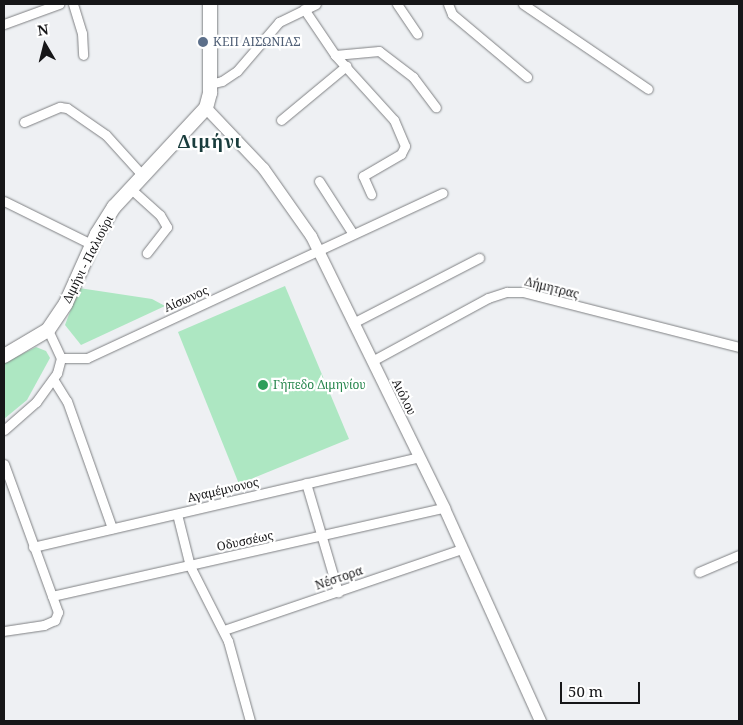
<!DOCTYPE html>
<meta charset="utf-8">
<style>
body{margin:0}
#map{position:relative;width:743px;height:725px;overflow:hidden;background:#eef0f3;font-family:"Noto Serif",serif}
div>[style]{position:absolute}
.green>*{inset:0;background:#ade7c2}
.roads{filter:drop-shadow(0 0 1px #7f8083) drop-shadow(0 0 1px #7f8083)}
.minor>*{height:9px;margin:-4.5px;padding:0 4.5px;transform-origin:4.5px;border-radius:4.5px;background:#fff}
.tertiary>*{height:11px;margin:-5.5px;padding:0 5.5px;transform-origin:5.5px;border-radius:5.5px;background:#fff}
.secondary>*{height:14px;margin:-7px;padding:0 7px;transform-origin:7px;border-radius:7px;background:#fff}
.dots>*{width:14px;height:14px;translate:-50% -50%;box-sizing:border-box;border:2px solid #fff;border-radius:50%}
span{translate:-50% -50%;white-space:nowrap;text-align:center;line-height:1.15;-webkit-text-stroke:4.5px #fff;paint-order:stroke}
.service-label{font-size:12px;color:#4e5e75}
.left{translate:0 -50%;text-align:left}
.street-label{font-size:12px;color:#161618}
.leisure-label{font-size:12px;color:#27864d}
.district-label{font-size:18px;color:#193c3c;font-weight:700;letter-spacing:1px}
.frame{position:absolute;inset:0;border:5px solid #161618;pointer-events:none}
.north{position:absolute;left:20px;top:20px;width:50px;height:50px;-webkit-text-stroke:4px #fff;paint-order:stroke;rotate:352deg;font-size:14px;font-weight:700;line-height:20px;text-align:center;color:#161618}
.north::after{content:'';display:block;margin:auto;width:18px;height:22px;background:#161618;clip-path:polygon(50% 0,100% 100%,50% 72%,0 100%)}
.scale{position:absolute;left:560px;top:682px;width:80px;height:22px;box-sizing:border-box;border:2px solid #161618;border-top:0;padding-left:6px;font-size:15px;line-height:18px;white-space:nowrap;color:#161618;-webkit-text-stroke:4px #fff;paint-order:stroke}
</style>
<div id="map">
<div class="green">
<i style="clip-path:polygon(285px 286px,349px 439px,239px 484px,178px 332px)"></i>
<i style="clip-path:polygon(79px 288px,152px 299px,165px 306px,81px 345px,65px 325px)"></i>
<i style="clip-path:polygon(36px 347px,46px 351px,50px 358px,27px 400px,4px 419px,4px 363px)"></i>
</div>
<div class="roads">
<div class="minor">
<i style="left:73px;top:4px;width:30px;rotate:73deg"></i>
<i style="left:82px;top:33px;width:22px;rotate:87deg"></i>
<i style="left:397px;top:4px;width:36px;rotate:56deg"></i>
<i style="left:448px;top:4px;width:11px;rotate:68deg"></i>
<i style="left:452px;top:14px;width:98px;rotate:40deg"></i>
<i style="left:523px;top:4px;width:151px;rotate:34.2deg"></i>
<i style="left:304px;top:9px;width:55px;rotate:56deg"></i>
<i style="left:335px;top:55px;width:88px;rotate:47.8deg"></i>
<i style="left:394px;top:120px;width:28px;rotate:67deg"></i>
<i style="left:405px;top:146px;width:9px;rotate:117deg"></i>
<i style="left:401px;top:154px;width:44px;rotate:149.9deg"></i>
<i style="left:363px;top:176px;width:20px;rotate:66deg"></i>
<i style="left:4px;top:24px;width:59px;rotate:-20deg"></i>
<i style="left:335px;top:55px;width:44px;rotate:-5.2deg"></i>
<i style="left:379px;top:51px;width:43px;rotate:37.4deg"></i>
<i style="left:413px;top:77px;width:38px;rotate:53deg"></i>
<i style="left:210px;top:84px;width:12px;rotate:-14deg"></i>
<i style="left:222px;top:81px;width:18px;rotate:-34deg"></i>
<i style="left:237px;top:71px;width:65px;rotate:-49.4deg"></i>
<i style="left:279px;top:22px;width:41px;rotate:-25.9deg"></i>
<i style="left:281px;top:120px;width:85px;rotate:-39.7deg"></i>
<i style="left:24px;top:122px;width:39px;rotate:-23deg"></i>
<i style="left:60px;top:107px;width:7px;rotate:8deg"></i>
<i style="left:67px;top:108px;width:47px;rotate:34.7deg"></i>
<i style="left:106px;top:135px;width:55px;rotate:47.9deg"></i>
<i style="left:319px;top:181px;width:63px;rotate:57.3deg"></i>
<i style="left:131px;top:189px;width:39px;rotate:42deg"></i>
<i style="left:160px;top:215px;width:14px;rotate:60deg"></i>
<i style="left:167px;top:227px;width:33px;rotate:128deg"></i>
<i style="left:4px;top:201px;width:99px;rotate:26.3deg"></i>
<i style="left:353px;top:323px;width:142px;rotate:-27.3deg"></i>
<i style="left:61px;top:358px;width:26px"></i>
<i style="left:87px;top:358px;width:392px;rotate:-24.9deg"></i>
<i style="left:372px;top:361px;width:132px;rotate:-28.5deg"></i>
<i style="left:488px;top:298px;width:20px;rotate:-18deg"></i>
<i style="left:507px;top:292px;width:16px"></i>
<i style="left:523px;top:292px;width:223px;rotate:14.3deg"></i>
<i style="left:53px;top:379px;width:26px;rotate:58deg"></i>
<i style="left:67px;top:401px;width:135px;rotate:70.5deg"></i>
<i style="left:4px;top:430px;width:43px;rotate:-41.2deg"></i>
<i style="left:36px;top:402px;width:36px;rotate:-54deg"></i>
<i style="left:57px;top:373px;width:16px;rotate:-75deg"></i>
<i style="left:61px;top:358px;width:31px;rotate:-115deg"></i>
<i style="left:4px;top:464px;width:158px;rotate:70deg"></i>
<i style="left:58px;top:612px;width:9px;rotate:111deg"></i>
<i style="left:55px;top:620px;width:12px;rotate:156deg"></i>
<i style="left:44px;top:625px;width:40px;rotate:171.5deg"></i>
<i style="left:306px;top:483px;width:114px;rotate:73.6deg"></i>
<i style="left:177px;top:514px;width:54px;rotate:76deg"></i>
<i style="left:190px;top:566px;width:84px;rotate:63.1deg"></i>
<i style="left:228px;top:641px;width:83px;rotate:74.6deg"></i>
<i style="left:33px;top:547px;width:396px;rotate:-13.1deg"></i>
<i style="left:699px;top:572px;width:43px;rotate:-23deg"></i>
<i style="left:52px;top:596px;width:402px;rotate:-12.7deg"></i>
<i style="left:224px;top:630px;width:251px;rotate:-18.8deg"></i>
</div>
<div class="tertiary">
<i style="left:206px;top:108px;width:83px;rotate:46.5deg"></i>
<i style="left:263px;top:168px;width:83px;rotate:54.8deg"></i>
<i style="left:311px;top:236px;width:303px;rotate:63.9deg"></i>
<i style="left:444px;top:508px;width:234px;rotate:65.7deg"></i>
</div>
<div class="secondary">
<i style="left:4px;top:356px;width:51px;rotate:-30.6deg"></i>
<i style="left:48px;top:330px;width:32px;rotate:-56deg"></i>
<i style="left:66px;top:303px;width:76px;rotate:-65.8deg"></i>
<i style="left:97px;top:234px;width:32px;rotate:-58deg"></i>
<i style="left:114px;top:207px;width:135px;rotate:-47.1deg"></i>
<i style="left:206px;top:108px;width:16px;rotate:-75deg"></i>
<i style="left:210px;top:93px;width:89px;rotate:-90deg"></i>
</div>
</div>
<div class="dots">
<i style="left:203px;top:42px;background:#5c6f8a"></i>
<i style="left:263px;top:385px;background:#2e9e5b"></i>
</div>
<div class="service-label">
<span class="left" style="left:213px;top:42px">ΚΕΠ ΑΙΣΩΝΙΑΣ</span>
</div>
<div class="street-label">
<span style="left:88px;top:259px;rotate:-63deg">Διμήνι - Παλιούρι</span>
<span style="left:552px;top:288px;rotate:14deg">Δήμητρας</span>
<span style="left:186px;top:299px;rotate:-24deg">Αίσωνος</span>
<span style="left:404px;top:397px;rotate:64deg">Αιόλου</span>
<span style="left:223px;top:490px;rotate:-13deg">Αγαμέμνονος</span>
<span style="left:245px;top:541px;rotate:-12deg">Οδυσσέως</span>
<span style="left:339px;top:578px;rotate:-19deg">Νέστορα</span>
</div>
<div class="leisure-label">
<span class="left" style="left:273px;top:385px">Γήπεδο Διμηνίου</span>
</div>
<div class="district-label">
<span style="left:210px;top:141px">Διμήνι</span>
</div>
<div class="frame"></div>
<div class="north">N</div>
<div class="scale">50 m</div>
</div>
